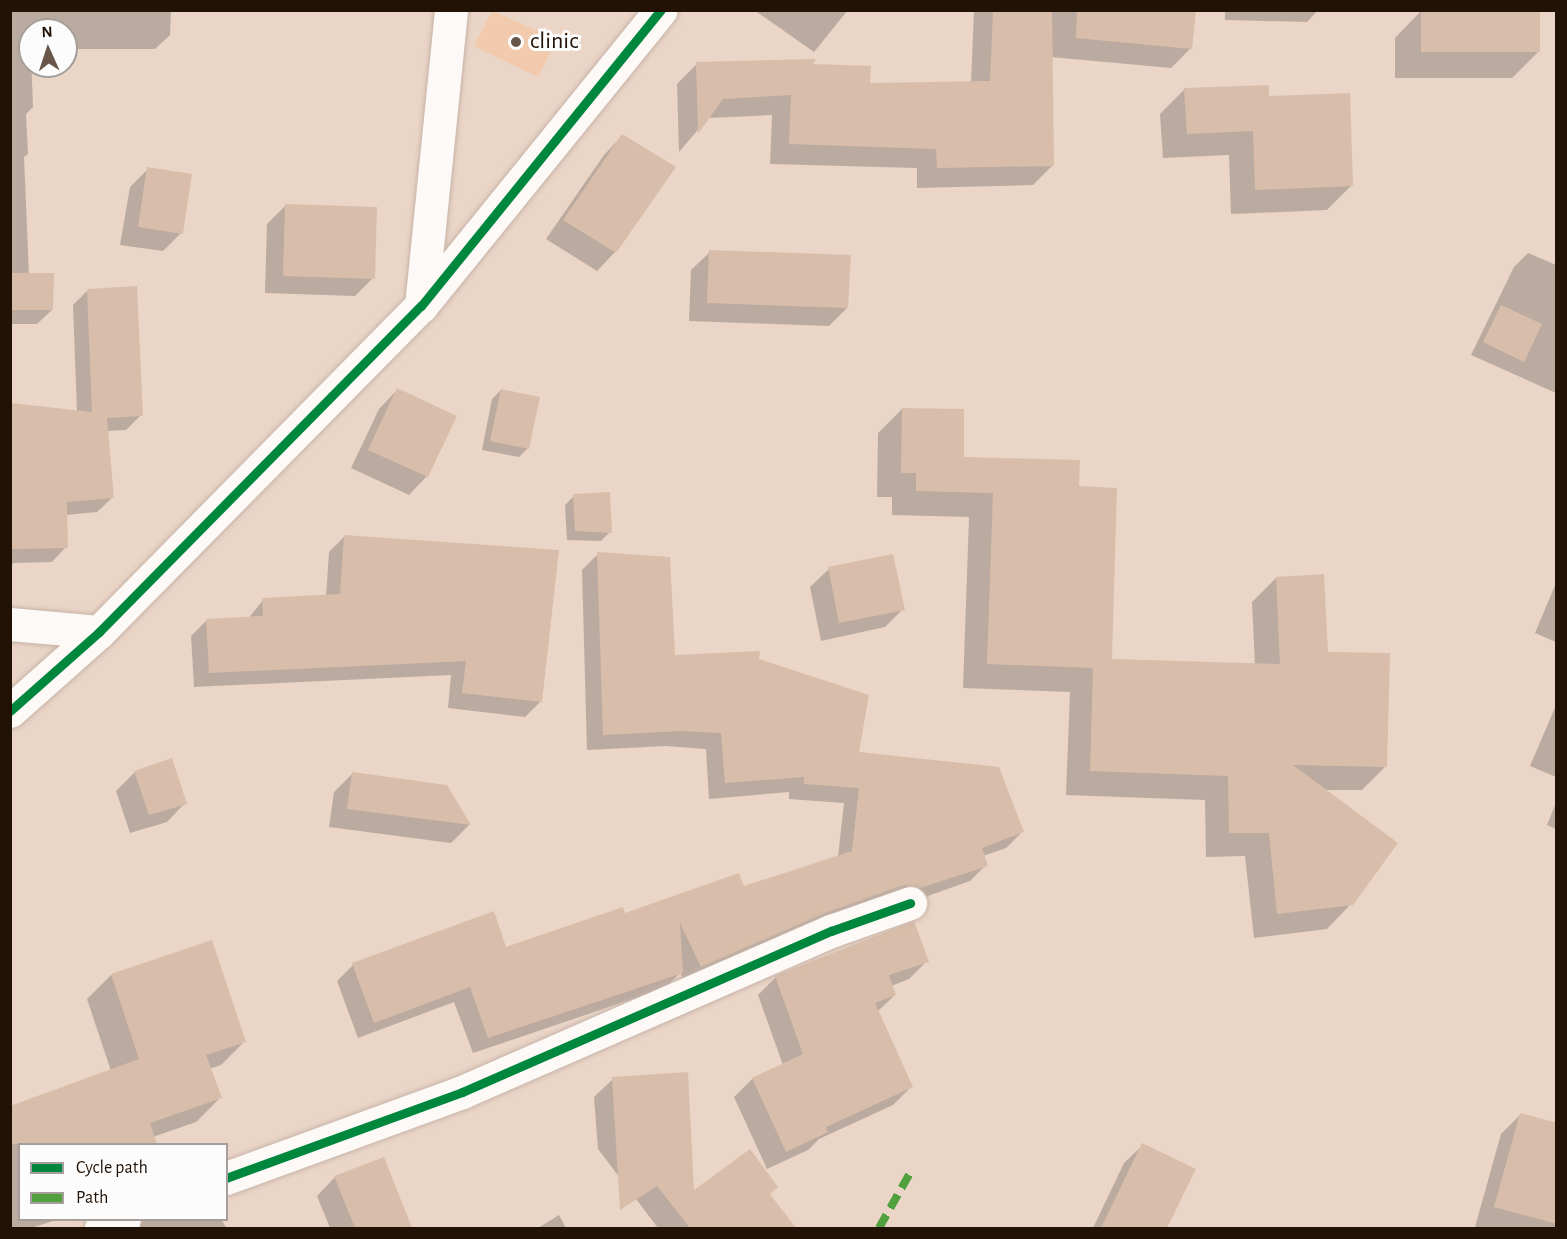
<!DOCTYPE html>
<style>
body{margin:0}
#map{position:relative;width:1567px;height:1239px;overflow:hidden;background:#ead5c7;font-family:"Alegreya Sans",sans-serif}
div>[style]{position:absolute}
.built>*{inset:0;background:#f2cbaf}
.shadow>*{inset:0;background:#0003}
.building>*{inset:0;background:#d8beaa}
.roads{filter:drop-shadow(0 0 2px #c7b4a8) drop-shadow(0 0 2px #c7b4a8)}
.street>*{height:33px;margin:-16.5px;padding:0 16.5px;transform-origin:16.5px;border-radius:16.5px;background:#fcf9f7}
.quiet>*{height:8px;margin-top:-4px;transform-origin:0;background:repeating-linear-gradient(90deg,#50a03d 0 15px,transparent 0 23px)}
.cycleway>*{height:9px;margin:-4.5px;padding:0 4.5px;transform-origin:4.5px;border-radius:4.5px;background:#00873e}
.dots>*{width:16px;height:16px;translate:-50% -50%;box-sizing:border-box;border:3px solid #fcfcfc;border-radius:50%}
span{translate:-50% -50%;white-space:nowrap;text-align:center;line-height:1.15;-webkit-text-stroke:6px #fcfcfc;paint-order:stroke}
.poi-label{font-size:24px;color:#221206}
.left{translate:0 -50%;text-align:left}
.frame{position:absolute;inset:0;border:12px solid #221206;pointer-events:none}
.legend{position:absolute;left:18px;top:1143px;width:210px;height:78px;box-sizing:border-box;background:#fcfcfc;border:2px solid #a59e9a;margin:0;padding:8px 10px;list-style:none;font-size:18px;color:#221206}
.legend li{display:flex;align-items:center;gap:12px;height:30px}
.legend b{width:30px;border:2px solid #a59e9a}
.north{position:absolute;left:18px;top:18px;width:60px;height:60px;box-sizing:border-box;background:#fcfcfc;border:2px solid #a59e9a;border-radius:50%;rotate:357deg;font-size:16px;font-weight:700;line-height:24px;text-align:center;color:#221206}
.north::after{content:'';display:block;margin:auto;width:21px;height:27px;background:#68564a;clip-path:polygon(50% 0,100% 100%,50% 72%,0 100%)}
</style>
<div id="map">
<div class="built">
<i style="clip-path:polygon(492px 11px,557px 39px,538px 77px,474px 46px)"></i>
</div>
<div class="shadow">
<i style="clip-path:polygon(10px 10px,171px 10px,170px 35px,155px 49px,66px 49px,66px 30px,30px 30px,33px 107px,26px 114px,28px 154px,24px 157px,29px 275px,52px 310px,37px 324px,11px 324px,10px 329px)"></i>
<i style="clip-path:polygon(754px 10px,848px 10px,814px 52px)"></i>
<i style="clip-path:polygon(974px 10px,1195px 10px,1191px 48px,1171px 68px,1051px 57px,1053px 165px,1033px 185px,917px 188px,917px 168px,770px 164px,772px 115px,708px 118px,679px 152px,677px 84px,697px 64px,810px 65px,869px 85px,971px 83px)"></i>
<i style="clip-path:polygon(1225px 10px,1318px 10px,1307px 22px,1225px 20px)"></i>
<i style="clip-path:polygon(1421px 11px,1538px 52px,1512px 78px,1395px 78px,1395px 38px)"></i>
<i style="clip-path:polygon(1185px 89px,1267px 98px,1352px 185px,1327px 210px,1231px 214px,1229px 155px,1163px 158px,1160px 114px)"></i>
<i style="clip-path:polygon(622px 136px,615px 252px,597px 271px,546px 239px,604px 155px)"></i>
<i style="clip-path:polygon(148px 169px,181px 233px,163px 251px,120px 245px,130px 187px)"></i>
<i style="clip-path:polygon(286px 205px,373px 278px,355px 296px,265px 293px,267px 224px)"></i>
<i style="clip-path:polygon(710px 252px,847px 308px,829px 326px,689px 321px,691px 270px)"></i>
<i style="clip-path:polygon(1528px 253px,1556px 265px,1556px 393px,1471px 355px,1514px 267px)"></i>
<i style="clip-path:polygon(87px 291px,141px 415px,126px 430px,107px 431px,112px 498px,97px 512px,66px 515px,66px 547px,52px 562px,13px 563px,10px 568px,10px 404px,77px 412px,73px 305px)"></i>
<i style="clip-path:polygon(397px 390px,427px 476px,409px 495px,351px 468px,379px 409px)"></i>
<i style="clip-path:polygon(501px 390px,528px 448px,519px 457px,482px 450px,492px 399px)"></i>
<i style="clip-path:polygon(902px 409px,962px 458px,1077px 487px,1110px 660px,1255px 665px,1252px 602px,1276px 578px,1326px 653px,1386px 766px,1362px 790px,1324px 790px,1351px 904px,1327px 929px,1254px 938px,1245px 856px,1206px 857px,1205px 800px,1066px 795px,1070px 692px,963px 688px,969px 517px,892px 515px,892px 497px,877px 497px,878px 433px)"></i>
<i style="clip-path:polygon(574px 496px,610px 532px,601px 541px,567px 540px,565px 505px)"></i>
<i style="clip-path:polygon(344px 537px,540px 702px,525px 717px,448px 708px,451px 675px,194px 687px,191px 636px,206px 621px,248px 619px,263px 600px,326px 597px,329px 552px)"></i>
<i style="clip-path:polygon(598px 554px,674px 657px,757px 660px,857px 754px,1022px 832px,1006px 848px,983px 856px,986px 865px,970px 881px,685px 982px,680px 973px,665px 988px,473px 1053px,454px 1002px,358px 1038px,337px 981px,353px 965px,505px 948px,624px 915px,743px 888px,838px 857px,844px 803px,789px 799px,789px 792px,709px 799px,706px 749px,666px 746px,587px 750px,582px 570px)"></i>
<i style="clip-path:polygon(829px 569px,903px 609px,885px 627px,821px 641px,810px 587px)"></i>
<i style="clip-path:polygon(1556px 583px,1556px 642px,1535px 633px)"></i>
<i style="clip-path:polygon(1556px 705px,1556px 777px,1530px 766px)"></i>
<i style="clip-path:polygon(135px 772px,185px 803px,167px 822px,130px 833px,116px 791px)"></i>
<i style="clip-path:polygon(352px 774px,446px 787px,469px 825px,451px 843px,329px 827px,334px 792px)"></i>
<i style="clip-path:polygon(1556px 803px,1556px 829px,1547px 825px)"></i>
<i style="clip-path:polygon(927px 961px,909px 979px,891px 986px,895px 995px,877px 1012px,911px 1087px,893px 1105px,819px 1139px,808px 1150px,767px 1169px,734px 1097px,752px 1079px,783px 1065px,758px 995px,776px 977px)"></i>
<i style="clip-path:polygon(111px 975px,245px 1041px,221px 1065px,209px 1069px,220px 1098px,196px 1122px,153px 1137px,156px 1144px,20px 1144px,20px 1220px,56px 1220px,31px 1228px,10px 1228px,10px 1108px,111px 1071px,87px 999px)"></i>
<i style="clip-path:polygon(613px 1079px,693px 1192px,769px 1195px,794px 1228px,658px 1228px,598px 1149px,594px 1097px)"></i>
<i style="clip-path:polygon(1520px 1115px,1556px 1125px,1556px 1228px,1475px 1227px,1501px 1134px)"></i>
<i style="clip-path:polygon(1143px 1145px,1194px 1169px,1165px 1228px,1093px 1228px,1124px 1163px)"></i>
<i style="clip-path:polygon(383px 1159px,411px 1228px,330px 1228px,317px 1196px,335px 1177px)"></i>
<i style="clip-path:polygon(559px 1215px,566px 1228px,538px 1228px)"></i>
<i style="clip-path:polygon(92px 1220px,222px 1220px,226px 1228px,107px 1228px)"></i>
</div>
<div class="building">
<i style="clip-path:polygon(993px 10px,1052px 10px,1054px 166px,937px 168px,936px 149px,789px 144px,791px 95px,723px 99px,698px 134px,696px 62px,816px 59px,813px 64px,871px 66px,870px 83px,990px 81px)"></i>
<i style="clip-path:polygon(1077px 10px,1196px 10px,1192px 49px,1076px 38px)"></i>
<i style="clip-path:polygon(1421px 10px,1540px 10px,1540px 52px,1421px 52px)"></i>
<i style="clip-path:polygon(1269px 85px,1269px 96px,1350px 93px,1353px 186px,1255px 190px,1253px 131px,1187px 134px,1184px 88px)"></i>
<i style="clip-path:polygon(622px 134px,676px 167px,616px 253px,563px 220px)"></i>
<i style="clip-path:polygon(147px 167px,192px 174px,183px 234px,138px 227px)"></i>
<i style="clip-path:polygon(285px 204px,377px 207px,375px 279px,283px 276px)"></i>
<i style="clip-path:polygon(709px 250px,851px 255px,848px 308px,707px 303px)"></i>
<i style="clip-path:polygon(10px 273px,54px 273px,53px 310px,10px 310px)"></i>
<i style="clip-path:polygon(137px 286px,143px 416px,107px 418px,114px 498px,67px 502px,68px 548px,10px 549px,10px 403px,92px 412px,87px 289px)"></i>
<i style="clip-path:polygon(1501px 305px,1542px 324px,1524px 362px,1483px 342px)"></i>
<i style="clip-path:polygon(397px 388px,457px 416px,428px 477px,368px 450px)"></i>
<i style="clip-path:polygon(501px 389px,540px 397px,529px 449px,490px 441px)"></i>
<i style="clip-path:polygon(902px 408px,964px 409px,964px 457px,1080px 460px,1079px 486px,1117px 488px,1112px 659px,1280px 664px,1276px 577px,1324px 574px,1328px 652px,1390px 653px,1387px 767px,1293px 765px,1398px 843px,1353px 905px,1277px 914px,1269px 833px,1229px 833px,1228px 776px,1090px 771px,1093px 668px,987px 664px,993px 493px,916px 491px,916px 473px,901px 473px)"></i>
<i style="clip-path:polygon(610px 492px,612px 533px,575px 531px,573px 494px)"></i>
<i style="clip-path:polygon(344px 535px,559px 550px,542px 702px,462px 693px,466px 661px,209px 673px,206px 619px,263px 616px,262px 598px,340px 594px)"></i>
<i style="clip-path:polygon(597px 552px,670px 557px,675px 655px,760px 651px,759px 659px,869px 695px,859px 752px,999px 767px,1024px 832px,982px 848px,988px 866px,920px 888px,904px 885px,825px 913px,701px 967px,680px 923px,683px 973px,488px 1038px,470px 987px,374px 1023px,352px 963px,494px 911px,506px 947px,623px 907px,625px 913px,739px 873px,744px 886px,852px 851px,859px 788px,804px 784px,804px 777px,725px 783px,721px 733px,682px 731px,603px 735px)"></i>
<i style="clip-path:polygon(893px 554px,905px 610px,839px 623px,828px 567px)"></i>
<i style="clip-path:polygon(172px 758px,187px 804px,149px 815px,134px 771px)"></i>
<i style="clip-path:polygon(352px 772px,447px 785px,471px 825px,347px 809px)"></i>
<i style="clip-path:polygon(914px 921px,929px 962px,889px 975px,896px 995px,875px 1003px,913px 1087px,826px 1127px,828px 1132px,786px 1152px,752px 1078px,803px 1054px,775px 976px)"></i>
<i style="clip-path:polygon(212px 940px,246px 1042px,206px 1055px,222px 1098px,150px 1123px,157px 1144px,10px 1144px,10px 1106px,139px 1059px,111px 974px)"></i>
<i style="clip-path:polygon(688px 1072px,694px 1190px,750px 1149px,778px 1187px,770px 1194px,796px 1228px,690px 1228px,657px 1186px,620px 1210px,612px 1077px)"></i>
<i style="clip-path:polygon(1520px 1113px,1557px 1123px,1557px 1224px,1494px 1207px)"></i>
<i style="clip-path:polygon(1142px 1143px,1196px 1169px,1167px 1228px,1101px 1228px)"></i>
<i style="clip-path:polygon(384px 1157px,412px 1228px,355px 1228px,334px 1176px)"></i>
</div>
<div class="roads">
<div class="street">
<i style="left:421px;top:306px;width:298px;rotate:-84.2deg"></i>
<i style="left:10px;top:624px;width:89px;rotate:5.1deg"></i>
<i style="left:10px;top:711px;width:119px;rotate:-41.6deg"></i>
<i style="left:99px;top:632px;width:458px;rotate:-45.4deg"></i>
<i style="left:421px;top:306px;width:381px;rotate:-51deg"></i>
<i style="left:226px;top:1178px;width:251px;rotate:-20deg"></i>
<i style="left:462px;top:1092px;width:403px;rotate:-23.6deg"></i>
<i style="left:831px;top:931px;width:84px;rotate:-19.5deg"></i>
<i style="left:101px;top:1228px;width:24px;rotate:-19deg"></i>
</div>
</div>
<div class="quiet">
<i style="left:879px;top:1228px;width:63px;rotate:-60.6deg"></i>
</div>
<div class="cycleway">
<i style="left:10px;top:711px;width:119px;rotate:-41.6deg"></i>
<i style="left:99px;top:632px;width:458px;rotate:-45.4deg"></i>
<i style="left:421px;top:306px;width:381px;rotate:-51deg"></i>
<i style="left:226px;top:1178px;width:251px;rotate:-20deg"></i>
<i style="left:462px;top:1092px;width:403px;rotate:-23.6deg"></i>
<i style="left:831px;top:931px;width:84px;rotate:-19.5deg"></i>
</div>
<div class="dots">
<i style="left:516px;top:42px;background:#68564a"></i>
</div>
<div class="poi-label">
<span class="left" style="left:530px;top:42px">clinic</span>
</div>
<div class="frame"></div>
<ul class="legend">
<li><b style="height:8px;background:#00873e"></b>Cycle path</li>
<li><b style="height:8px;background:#50a03d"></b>Path</li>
</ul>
<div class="north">N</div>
</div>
